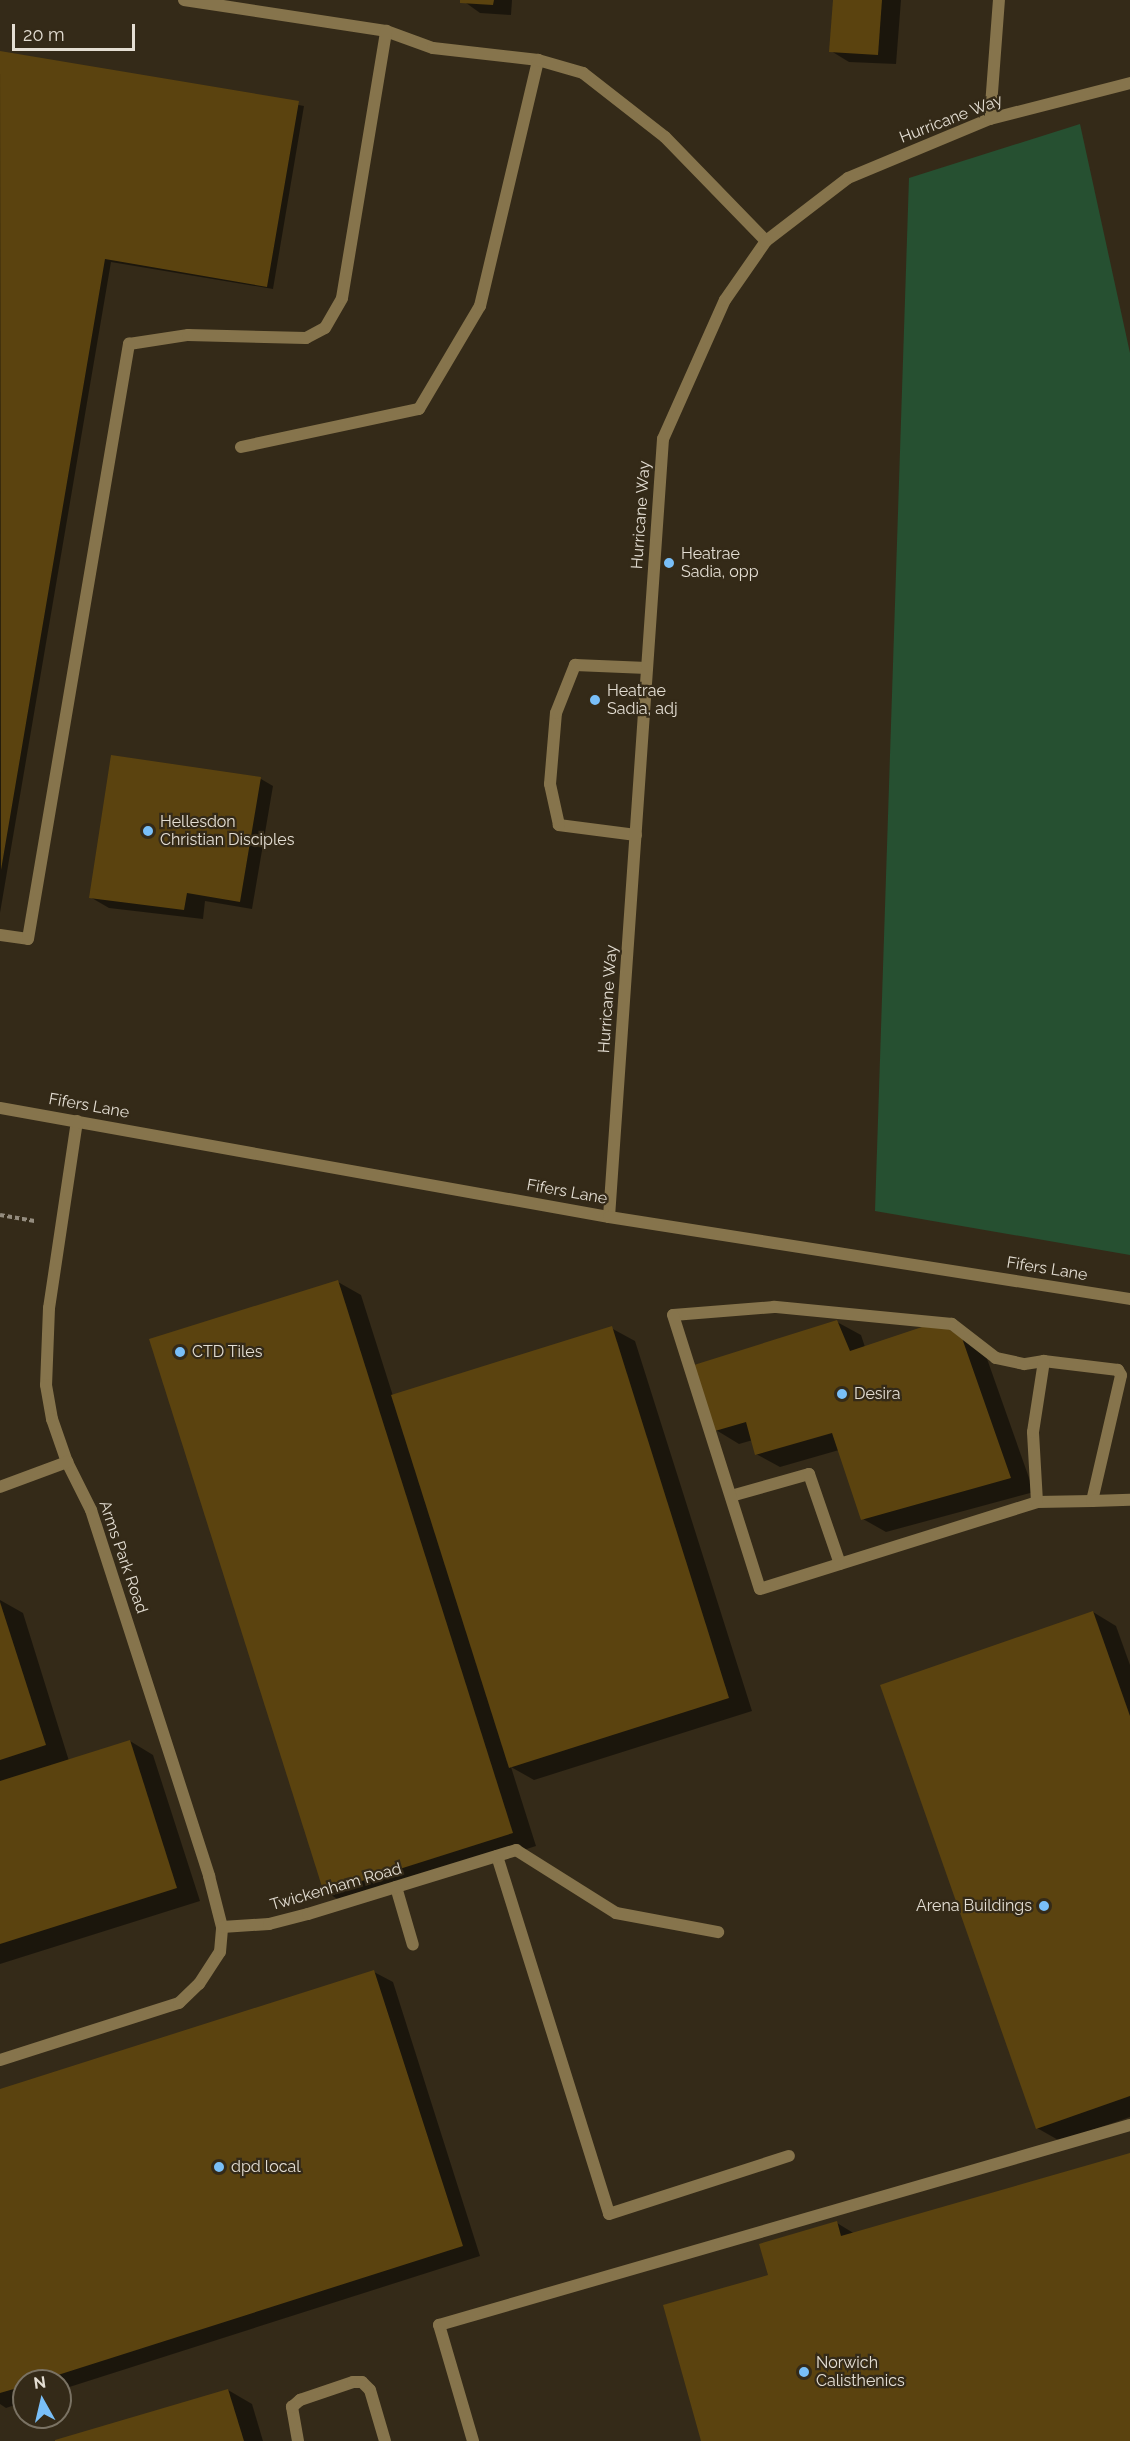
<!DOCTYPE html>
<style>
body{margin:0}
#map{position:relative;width:1130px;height:2441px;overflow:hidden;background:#342a18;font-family:Raleway,sans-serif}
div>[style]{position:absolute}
.green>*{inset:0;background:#265031}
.shadow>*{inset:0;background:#0007}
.building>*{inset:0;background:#5b430f}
.path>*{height:4px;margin-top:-2px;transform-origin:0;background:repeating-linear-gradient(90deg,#948c7e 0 4.5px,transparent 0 7.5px)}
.service>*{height:12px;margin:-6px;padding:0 6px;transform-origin:6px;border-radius:6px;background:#86744c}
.minor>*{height:12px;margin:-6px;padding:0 6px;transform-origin:6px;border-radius:6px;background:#86744c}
.tertiary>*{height:12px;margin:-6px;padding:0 6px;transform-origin:6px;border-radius:6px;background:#86744c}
.dots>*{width:16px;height:16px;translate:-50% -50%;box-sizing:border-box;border:3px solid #342a18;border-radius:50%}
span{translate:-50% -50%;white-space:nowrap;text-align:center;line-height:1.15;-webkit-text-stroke:4.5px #342a18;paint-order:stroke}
.street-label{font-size:16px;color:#e4ded3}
.poi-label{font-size:16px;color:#e4ded3}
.left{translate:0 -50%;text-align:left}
.right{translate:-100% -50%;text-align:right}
.north{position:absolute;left:12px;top:2369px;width:60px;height:60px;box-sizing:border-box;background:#342a18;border:2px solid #7a7263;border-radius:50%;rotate:352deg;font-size:16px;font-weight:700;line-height:24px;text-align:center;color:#e4ded3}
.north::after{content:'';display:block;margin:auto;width:21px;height:27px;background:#79bff8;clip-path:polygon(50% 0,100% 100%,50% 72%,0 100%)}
.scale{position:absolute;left:12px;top:24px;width:123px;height:27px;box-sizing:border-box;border:3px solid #e4ded3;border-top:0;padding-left:8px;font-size:18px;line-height:21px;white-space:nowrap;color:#e4ded3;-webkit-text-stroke:4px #342a18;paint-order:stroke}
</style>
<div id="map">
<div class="green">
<i style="clip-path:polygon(1080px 124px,1130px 353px,1130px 1255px,875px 1211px,909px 178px)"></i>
</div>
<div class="shadow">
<i style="clip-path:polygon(462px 0,512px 0,511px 15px,480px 13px)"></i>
<i style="clip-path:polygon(834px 0,901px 0,896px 64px,849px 62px,831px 51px)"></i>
<i style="clip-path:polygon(0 52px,304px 106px,273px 289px,111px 262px,0 913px)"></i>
<i style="clip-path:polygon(261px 779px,273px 786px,252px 909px,205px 901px,203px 919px,109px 908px,90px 897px)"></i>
<i style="clip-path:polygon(338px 1282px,361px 1295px,393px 1396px,611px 1328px,635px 1341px,752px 1711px,534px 1780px,511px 1767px,536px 1846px,349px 1906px,326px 1892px)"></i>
<i style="clip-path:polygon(837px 1322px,861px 1335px,865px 1347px,943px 1328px,985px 1353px,1034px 1492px,886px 1532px,863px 1519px,839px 1450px,780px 1467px,756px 1454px,753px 1440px,739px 1444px,716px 1430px)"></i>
<i style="clip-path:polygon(0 1600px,23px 1613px,69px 1761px,130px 1741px,153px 1755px,200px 1901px,0 1964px)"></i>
<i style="clip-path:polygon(1093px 1612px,1116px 1626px,1130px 1665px,1130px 2117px,1060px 2141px,1037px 2128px)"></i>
<i style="clip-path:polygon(374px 1972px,393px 1982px,480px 2256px,60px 2390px,60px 2381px,24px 2381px,24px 2402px,6px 2408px,0 2404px,0 2090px)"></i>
<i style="clip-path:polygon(1130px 2155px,1130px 2441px,704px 2441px,770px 2276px,837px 2223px,855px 2234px)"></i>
<i style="clip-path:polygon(228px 2390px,252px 2404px,263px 2441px,58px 2441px)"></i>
</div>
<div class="building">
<i style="clip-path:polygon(460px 0,494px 0,493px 5px,460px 3px)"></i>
<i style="clip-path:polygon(833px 0,882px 0,878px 55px,829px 52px)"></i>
<i style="clip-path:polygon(0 51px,299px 101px,267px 287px,105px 259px,1px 870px)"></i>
<i style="clip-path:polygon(111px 755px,261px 777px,240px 902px,187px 893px,184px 910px,89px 898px)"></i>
<i style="clip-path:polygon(338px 1280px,513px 1833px,324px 1893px,149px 1339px)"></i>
<i style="clip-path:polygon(837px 1320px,850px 1351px,925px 1326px,944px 1326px,962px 1338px,1011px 1478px,861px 1520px,832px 1433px,755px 1455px,746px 1422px,715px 1431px,694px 1365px)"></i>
<i style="clip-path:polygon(612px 1326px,729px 1698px,509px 1768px,391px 1395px)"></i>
<i style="clip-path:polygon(0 1602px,46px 1745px,0 1760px)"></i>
<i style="clip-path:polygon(1093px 1611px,1130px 1716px,1130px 2096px,1036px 2129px,880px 1685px)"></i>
<i style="clip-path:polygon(130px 1740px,177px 1888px,0 1944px,0 1781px)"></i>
<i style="clip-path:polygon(374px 1970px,463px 2246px,39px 2381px,24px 2381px,24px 2386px,0 2393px,0 2089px)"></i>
<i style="clip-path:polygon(1130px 2153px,1130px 2441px,701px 2441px,663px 2305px,768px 2275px,759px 2244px,837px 2221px,841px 2236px)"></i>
<i style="clip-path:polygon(228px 2389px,244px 2441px,55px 2441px,55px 2440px)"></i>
</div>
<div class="path">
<i style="left:0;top:1215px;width:35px;rotate:10deg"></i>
</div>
<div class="service">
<i style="left:184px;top:0;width:204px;rotate:8.7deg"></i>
<i style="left:386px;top:31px;width:50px;rotate:19.9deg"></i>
<i style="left:433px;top:48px;width:106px;rotate:6.5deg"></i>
<i style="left:241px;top:447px;width:182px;rotate:-12.1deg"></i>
<i style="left:419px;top:409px;width:120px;rotate:-59.4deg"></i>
<i style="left:480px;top:306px;width:253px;rotate:-76.7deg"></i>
<i style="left:538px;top:60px;width:47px;rotate:16.1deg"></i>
<i style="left:583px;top:73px;width:104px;rotate:38deg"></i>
<i style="left:665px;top:137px;width:145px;rotate:45.8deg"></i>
<i style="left:636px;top:835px;width:78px;rotate:-172.6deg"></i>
<i style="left:559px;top:825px;width:42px;rotate:-102.4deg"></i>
<i style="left:550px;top:784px;width:71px;rotate:-85.2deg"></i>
<i style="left:556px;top:713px;width:52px;rotate:-68.4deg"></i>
<i style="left:575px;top:665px;width:72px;rotate:2.4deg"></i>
<i style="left:0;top:935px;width:28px;rotate:8deg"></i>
<i style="left:28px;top:939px;width:604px;rotate:-80.37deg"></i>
<i style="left:129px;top:344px;width:60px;rotate:-8.7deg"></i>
<i style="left:188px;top:335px;width:118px;rotate:1.5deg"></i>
<i style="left:306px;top:338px;width:21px;rotate:-28deg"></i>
<i style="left:325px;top:328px;width:34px;rotate:-60deg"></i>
<i style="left:342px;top:298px;width:271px;rotate:-80.6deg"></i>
<i style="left:731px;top:1496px;width:81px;rotate:-15.8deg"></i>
<i style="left:809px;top:1474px;width:95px;rotate:71deg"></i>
<i style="left:1092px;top:1501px;width:129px;rotate:-77deg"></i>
<i style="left:1121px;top:1375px;width:6px;rotate:-121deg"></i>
<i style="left:1118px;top:1370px;width:75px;rotate:-173.1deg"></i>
<i style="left:1044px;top:1361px;width:20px;rotate:171deg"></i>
<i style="left:1024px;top:1364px;width:29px;rotate:-168deg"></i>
<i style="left:996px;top:1358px;width:56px;rotate:-142.3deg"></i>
<i style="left:952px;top:1324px;width:179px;rotate:-174.5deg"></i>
<i style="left:774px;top:1307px;width:101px;rotate:175.5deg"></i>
<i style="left:673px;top:1315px;width:287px;rotate:72.4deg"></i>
<i style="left:760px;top:1589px;width:290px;rotate:-17.4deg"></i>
<i style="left:1037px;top:1502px;width:55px;rotate:-1deg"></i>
<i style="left:1092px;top:1501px;width:38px;rotate:-2deg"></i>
<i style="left:1037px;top:1502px;width:70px;rotate:-93.3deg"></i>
<i style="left:1033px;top:1432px;width:72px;rotate:-81.2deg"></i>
<i style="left:516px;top:1850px;width:118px;rotate:32.2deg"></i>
<i style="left:616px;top:1913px;width:104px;rotate:10.6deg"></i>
<i style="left:497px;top:1856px;width:375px;rotate:72.6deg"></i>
<i style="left:609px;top:2214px;width:189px;rotate:-17.9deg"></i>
<i style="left:396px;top:1887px;width:60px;rotate:73.7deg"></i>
<i style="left:298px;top:2441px;width:35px;rotate:-100deg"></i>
<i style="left:292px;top:2407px;width:11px;rotate:-41deg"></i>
<i style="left:300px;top:2400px;width:56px;rotate:-18.8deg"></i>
<i style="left:353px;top:2382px;width:9px"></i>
<i style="left:362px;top:2382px;width:11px;rotate:45deg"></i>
<i style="left:370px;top:2390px;width:53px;rotate:73.6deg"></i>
<i style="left:473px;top:2441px;width:121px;rotate:-106.3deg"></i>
<i style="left:439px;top:2325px;width:719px;rotate:-16.14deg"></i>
</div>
<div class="minor">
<i style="left:990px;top:119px;width:119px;rotate:-85.7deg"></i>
<i style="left:77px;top:1121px;width:189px;rotate:98.5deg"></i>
<i style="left:49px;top:1308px;width:77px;rotate:92.2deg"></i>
<i style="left:46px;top:1385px;width:35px;rotate:80deg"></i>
<i style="left:52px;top:1419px;width:46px;rotate:70.8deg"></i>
<i style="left:67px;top:1462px;width:54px;rotate:63.4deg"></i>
<i style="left:91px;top:1510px;width:385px;rotate:72.1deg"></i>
<i style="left:209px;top:1876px;width:53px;rotate:75.7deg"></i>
<i style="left:609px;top:1217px;width:780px;rotate:-86.03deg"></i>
<i style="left:663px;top:439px;width:152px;rotate:-66deg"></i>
<i style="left:725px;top:300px;width:72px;rotate:-55.2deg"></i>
<i style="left:766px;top:241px;width:103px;rotate:-37.5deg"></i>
<i style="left:848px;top:178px;width:154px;rotate:-22.6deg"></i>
<i style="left:990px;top:119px;width:145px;rotate:-14.4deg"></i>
<i style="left:0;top:1487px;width:72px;rotate:-20.5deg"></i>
<i style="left:0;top:2060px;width:188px;rotate:-17.7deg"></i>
<i style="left:179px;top:2003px;width:28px;rotate:-44deg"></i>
<i style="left:199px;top:1984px;width:38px;rotate:-57deg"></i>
<i style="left:220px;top:1952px;width:25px;rotate:-85deg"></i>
<i style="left:222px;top:1927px;width:47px;rotate:-3.7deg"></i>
<i style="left:269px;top:1924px;width:40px;rotate:-14.4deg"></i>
<i style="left:308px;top:1914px;width:218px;rotate:-17.1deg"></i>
</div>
<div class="tertiary">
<i style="left:0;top:1108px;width:619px;rotate:10.15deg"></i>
<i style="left:609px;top:1217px;width:527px;rotate:8.94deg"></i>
</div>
<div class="dots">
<i style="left:669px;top:563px;background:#79bff8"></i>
<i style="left:595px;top:700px;background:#79bff8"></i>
<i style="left:148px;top:831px;background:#79bff8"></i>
<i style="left:180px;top:1352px;background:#79bff8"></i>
<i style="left:842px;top:1394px;background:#79bff8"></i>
<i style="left:1044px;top:1906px;background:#79bff8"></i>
<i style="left:219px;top:2167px;background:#79bff8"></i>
<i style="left:804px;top:2372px;background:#79bff8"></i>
</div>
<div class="street-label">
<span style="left:951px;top:119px;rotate:-21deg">Hurricane Way</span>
<span style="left:641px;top:515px;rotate:-86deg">Hurricane Way</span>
<span style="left:608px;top:999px;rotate:-86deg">Hurricane Way</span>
<span style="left:89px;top:1106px;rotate:10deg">Fifers Lane</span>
<span style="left:567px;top:1192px;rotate:10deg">Fifers Lane</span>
<span style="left:1047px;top:1269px;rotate:9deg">Fifers Lane</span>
<span style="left:123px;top:1557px;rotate:71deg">Arms Park Road</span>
<span style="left:336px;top:1887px;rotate:-16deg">Twickenham Road</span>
</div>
<div class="poi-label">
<span class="left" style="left:681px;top:563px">Heatrae<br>Sadia, opp</span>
<span class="left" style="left:607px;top:700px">Heatrae<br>Sadia, adj</span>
<span class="left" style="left:160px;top:831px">Hellesdon<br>Christian Disciples</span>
<span class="left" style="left:192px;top:1352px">CTD Tiles</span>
<span class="left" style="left:854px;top:1394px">Desira</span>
<span class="right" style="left:1032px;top:1906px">Arena Buildings</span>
<span class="left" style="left:231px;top:2167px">dpd local</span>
<span class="left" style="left:816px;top:2372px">Norwich<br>Calisthenics</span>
</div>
<div class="north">N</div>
<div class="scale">20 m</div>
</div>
